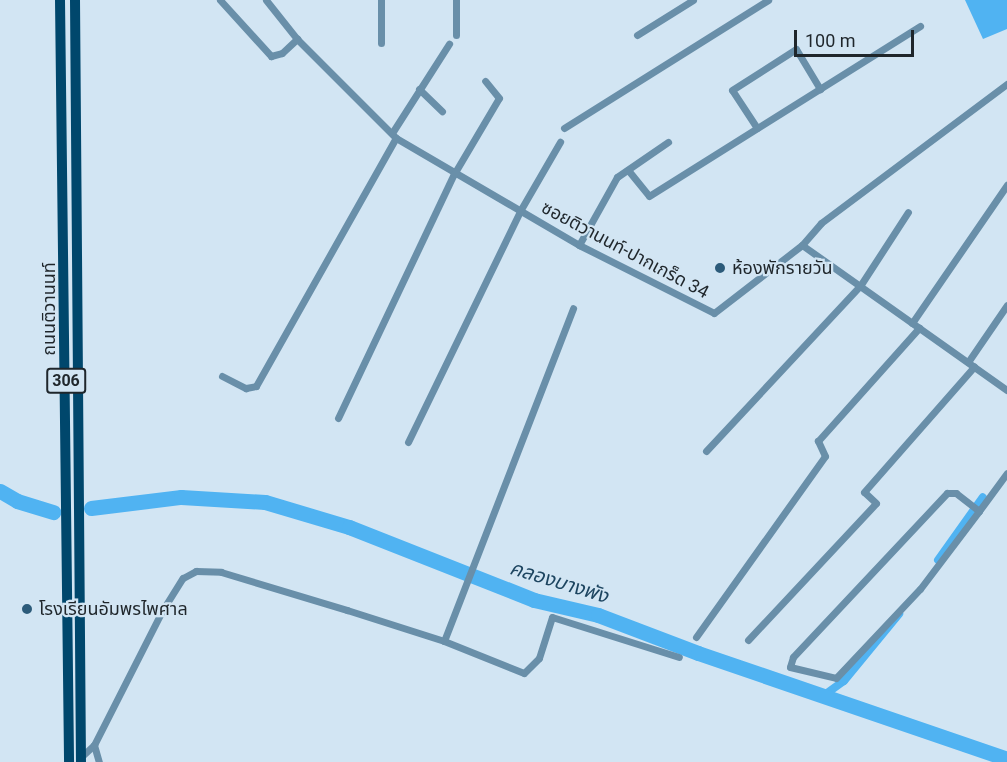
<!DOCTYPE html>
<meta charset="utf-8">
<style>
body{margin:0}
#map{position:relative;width:1007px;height:762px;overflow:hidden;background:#d2e5f3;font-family:Roboto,"Noto Sans Thai",sans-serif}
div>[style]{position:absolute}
.water>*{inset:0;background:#50b3f2}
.canal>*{height:8px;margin:-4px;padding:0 4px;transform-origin:4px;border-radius:4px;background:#50b3f2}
.river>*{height:15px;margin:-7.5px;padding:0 7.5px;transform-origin:7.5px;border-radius:7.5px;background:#50b3f2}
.street>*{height:7px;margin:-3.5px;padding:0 3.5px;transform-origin:3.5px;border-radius:3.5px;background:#698fa9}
.primary>*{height:10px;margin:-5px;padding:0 5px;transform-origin:5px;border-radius:5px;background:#00476c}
.dots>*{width:16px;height:16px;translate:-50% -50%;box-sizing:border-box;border:3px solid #d2e5f3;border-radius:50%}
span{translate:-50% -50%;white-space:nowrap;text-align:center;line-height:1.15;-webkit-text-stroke:4.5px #d2e5f3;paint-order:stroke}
.shield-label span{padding:2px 4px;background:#d2e5f3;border:2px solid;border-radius:4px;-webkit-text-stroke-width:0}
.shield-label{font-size:16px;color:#1f262b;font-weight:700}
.street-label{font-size:18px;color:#1f262b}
.poi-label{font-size:18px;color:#1f262b}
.left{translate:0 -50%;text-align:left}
.water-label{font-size:20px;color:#1d4560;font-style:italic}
.scale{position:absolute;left:794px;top:30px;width:120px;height:27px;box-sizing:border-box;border:3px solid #1f262b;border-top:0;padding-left:8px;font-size:18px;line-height:21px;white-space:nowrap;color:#1f262b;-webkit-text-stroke:4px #d2e5f3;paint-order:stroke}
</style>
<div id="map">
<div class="water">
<i style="clip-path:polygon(965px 0,1007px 0,1007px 29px,983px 39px)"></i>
</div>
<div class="canal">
<i style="left:938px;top:560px;width:77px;rotate:-54.5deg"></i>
<i style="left:823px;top:696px;width:26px;rotate:-36deg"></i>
<i style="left:844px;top:681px;width:87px;rotate:-50.6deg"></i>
</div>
<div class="river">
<i style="left:0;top:491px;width:20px;rotate:30deg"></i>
<i style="left:17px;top:501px;width:38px;rotate:17deg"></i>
<i style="left:91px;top:508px;width:91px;rotate:-7deg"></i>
<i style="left:181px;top:497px;width:84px;rotate:3.4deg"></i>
<i style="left:265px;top:502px;width:88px;rotate:16.6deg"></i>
<i style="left:349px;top:527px;width:199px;rotate:21.5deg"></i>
<i style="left:534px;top:600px;width:66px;rotate:13.2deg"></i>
<i style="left:598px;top:615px;width:107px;rotate:20.8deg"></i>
<i style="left:698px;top:653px;width:327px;rotate:18.9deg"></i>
</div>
<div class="street">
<i style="left:220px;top:0;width:76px;rotate:47.7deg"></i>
<i style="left:271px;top:56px;width:11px;rotate:-15deg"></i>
<i style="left:282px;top:53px;width:21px;rotate:-43deg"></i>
<i style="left:266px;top:0;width:50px;rotate:51.5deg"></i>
<i style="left:297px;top:39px;width:140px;rotate:45deg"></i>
<i style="left:396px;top:138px;width:212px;rotate:30.3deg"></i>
<i style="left:579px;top:245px;width:151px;rotate:26.7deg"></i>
<i style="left:714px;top:313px;width:111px;rotate:-37.7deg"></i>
<i style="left:802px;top:245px;width:29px;rotate:-49deg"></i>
<i style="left:821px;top:223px;width:232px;rotate:-36.8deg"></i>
<i style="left:381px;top:0;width:43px;rotate:90deg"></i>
<i style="left:456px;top:0;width:35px;rotate:90deg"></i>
<i style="left:637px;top:35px;width:66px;rotate:-32deg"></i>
<i style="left:419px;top:89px;width:32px;rotate:44deg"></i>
<i style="left:564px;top:128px;width:241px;rotate:-32.1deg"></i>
<i style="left:757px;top:128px;width:45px;rotate:-123.3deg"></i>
<i style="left:732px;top:90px;width:76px;rotate:-32.6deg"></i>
<i style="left:796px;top:49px;width:47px;rotate:59deg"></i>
<i style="left:392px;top:133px;width:106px;rotate:-57.4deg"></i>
<i style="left:628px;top:170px;width:33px;rotate:51deg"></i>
<i style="left:649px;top:196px;width:320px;rotate:-32.1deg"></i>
<i style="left:579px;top:245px;width:78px;rotate:-60.8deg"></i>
<i style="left:617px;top:177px;width:62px;rotate:-34.5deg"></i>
<i style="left:802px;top:245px;width:251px;rotate:35.3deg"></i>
<i style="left:912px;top:323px;width:168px;rotate:-55.5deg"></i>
<i style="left:968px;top:362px;width:69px;rotate:-55.6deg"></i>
<i style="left:222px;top:376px;width:27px;rotate:27deg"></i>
<i style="left:246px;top:388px;width:10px;rotate:-11deg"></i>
<i style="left:256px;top:386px;width:285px;rotate:-60.6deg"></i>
<i style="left:338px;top:418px;width:270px;rotate:-64.6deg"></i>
<i style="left:454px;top:174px;width:88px;rotate:-59.4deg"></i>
<i style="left:499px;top:98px;width:22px;rotate:-129deg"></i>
<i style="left:408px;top:442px;width:257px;rotate:-64.1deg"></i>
<i style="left:520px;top:211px;width:80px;rotate:-59.9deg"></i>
<i style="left:706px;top:451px;width:226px;rotate:-47deg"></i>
<i style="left:860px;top:286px;width:88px;rotate:-57deg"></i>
<i style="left:979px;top:511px;width:29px;rotate:-142deg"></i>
<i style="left:956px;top:493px;width:9px;rotate:180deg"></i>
<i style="left:947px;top:493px;width:225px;rotate:133.2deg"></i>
<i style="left:793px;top:657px;width:10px;rotate:107deg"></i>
<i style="left:790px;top:667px;width:47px;rotate:13.4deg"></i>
<i style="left:836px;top:678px;width:122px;rotate:-46.7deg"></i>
<i style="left:920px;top:589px;width:98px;rotate:-52.9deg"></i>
<i style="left:979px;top:511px;width:47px;rotate:-53.6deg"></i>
<i style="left:696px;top:637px;width:222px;rotate:-54.5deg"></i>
<i style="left:825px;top:456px;width:17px;rotate:-115deg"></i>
<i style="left:818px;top:441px;width:152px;rotate:-48.2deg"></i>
<i style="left:748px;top:640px;width:187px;rotate:-46.9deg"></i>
<i style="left:876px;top:503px;width:16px;rotate:-137deg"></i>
<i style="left:864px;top:492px;width:167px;rotate:-48.7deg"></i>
<i style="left:444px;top:641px;width:357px;rotate:-68.8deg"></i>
<i style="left:94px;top:745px;width:18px;rotate:74deg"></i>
<i style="left:81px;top:757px;width:18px;rotate:-43deg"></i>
<i style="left:94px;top:745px;width:150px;rotate:-63.1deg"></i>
<i style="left:162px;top:611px;width:39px;rotate:-58deg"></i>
<i style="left:183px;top:578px;width:15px;rotate:-28deg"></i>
<i style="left:196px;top:571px;width:25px;rotate:2deg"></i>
<i style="left:221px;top:572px;width:132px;rotate:16.8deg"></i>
<i style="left:347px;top:610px;width:102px;rotate:17.7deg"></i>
<i style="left:444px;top:641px;width:86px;rotate:21.8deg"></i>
<i style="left:524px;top:673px;width:21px;rotate:-45deg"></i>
<i style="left:539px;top:658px;width:43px;rotate:-72.4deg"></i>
<i style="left:552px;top:617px;width:133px;rotate:17.5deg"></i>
</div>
<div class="primary">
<i style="left:60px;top:0;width:762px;rotate:89.32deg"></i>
<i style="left:75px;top:0;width:762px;rotate:89.55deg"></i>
</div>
<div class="dots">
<i style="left:720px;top:268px;background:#2c5b7a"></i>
<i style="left:27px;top:609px;background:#2c5b7a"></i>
</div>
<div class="shield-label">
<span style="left:66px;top:381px">306</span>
</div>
<div class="street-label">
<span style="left:625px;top:250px;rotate:28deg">ซอยติวานนท์-ปากเกร็ด 34</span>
<span style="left:49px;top:309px;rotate:-90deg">ถนนติวานนท์</span>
</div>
<div class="poi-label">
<span class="left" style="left:732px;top:268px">ห้องพักรายวัน</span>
<span class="left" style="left:39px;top:609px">โรงเรียนอัมพรไพศาล</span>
</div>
<div class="water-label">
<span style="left:559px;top:582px;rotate:17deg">คลองบางพัง</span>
</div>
<div class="scale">100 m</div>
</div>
